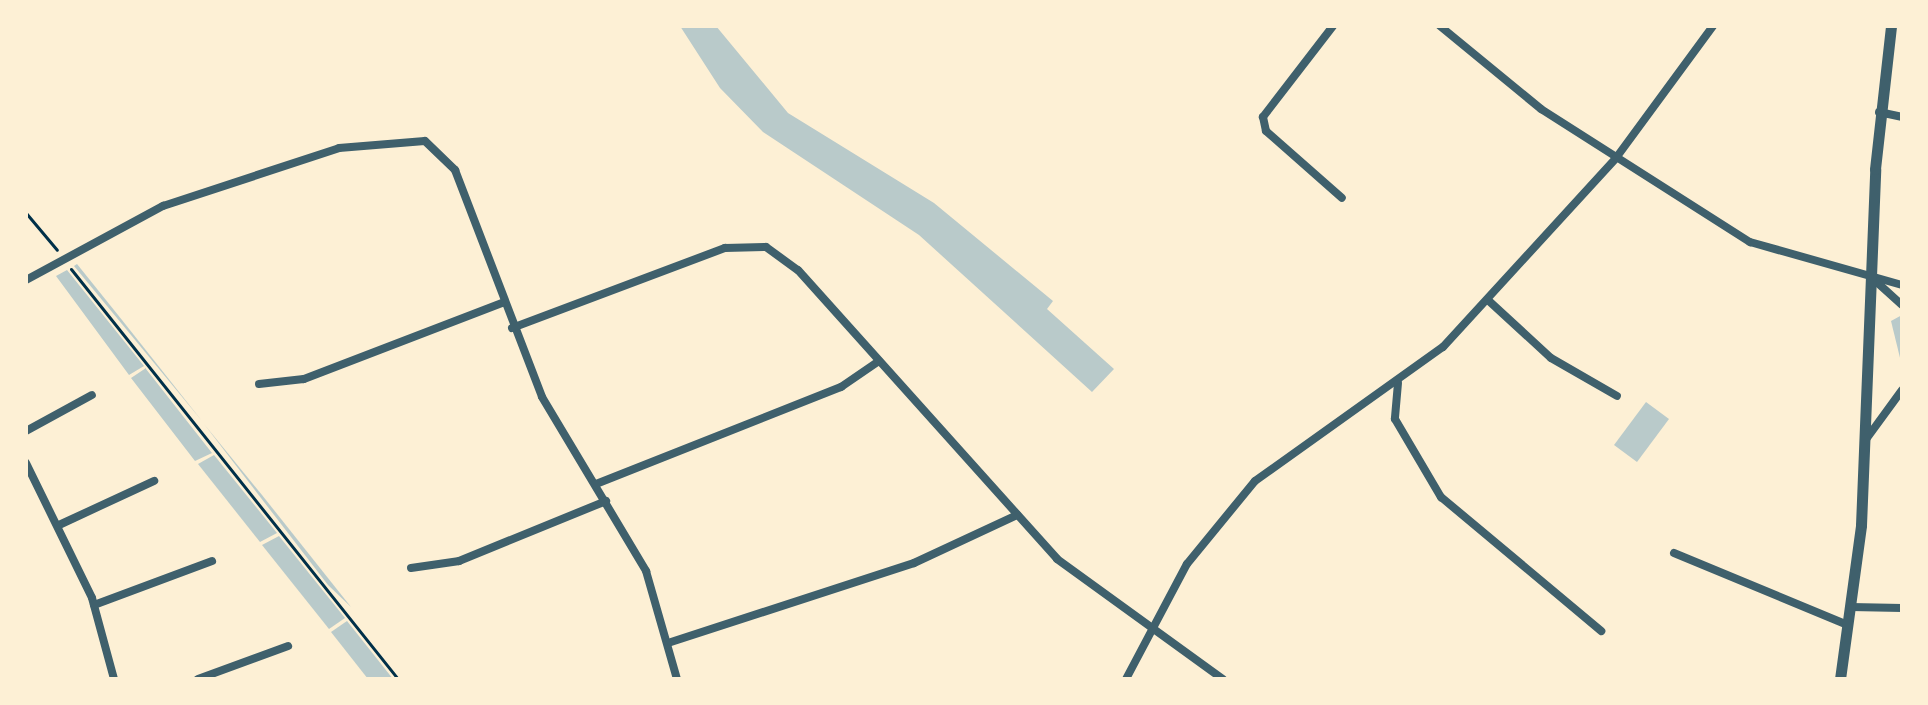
<!DOCTYPE html>
<style>
body{margin:0}
#map{position:relative;width:1928px;height:705px;overflow:hidden;background:#fdf0d5;font-family:Arial,sans-serif}
div>[style]{position:absolute}
.green>*{inset:0;background:#b9caca}
.path>*{height:3px;margin:-1.5px;padding:0 1.5px;transform-origin:1.5px;border-radius:1.5px;background:#003049}
.minor>*{height:8px;margin:-4px;padding:0 4px;transform-origin:4px;border-radius:4px;background:#3f606c}
.tertiary>*{height:11px;margin:-5.5px;padding:0 5.5px;transform-origin:5.5px;border-radius:5.5px;background:#3f606c}
span{translate:-50% -50%;white-space:nowrap;text-align:center;line-height:1.15;-webkit-text-stroke:7px #fdf0d5;paint-order:stroke}
.frame{position:absolute;inset:0;border:28px solid #fdf0d5;pointer-events:none}
</style>
<div id="map">
<div class="green">
<i style="clip-path:polygon(680px 26px,716px 26px,788px 113px,934px 203px,1053px 301px,1047px 309px,1114px 369px,1092px 392px,919px 235px,763px 132px,720px 88px)"></i>
<i style="clip-path:polygon(77px 264px,122px 320px,202px 421px,74px 266px)"></i>
<i style="clip-path:polygon(67px 270px,79px 285px,144px 366px,129px 375px,56px 276px)"></i>
<i style="clip-path:polygon(1902px 315px,1902px 366px,1891px 321px)"></i>
<i style="clip-path:polygon(146px 368px,146px 369px,212px 453px,195px 461px,131px 378px)"></i>
<i style="clip-path:polygon(1646px 402px,1669px 419px,1637px 462px,1614px 445px)"></i>
<i style="clip-path:polygon(204px 424px,262px 495px,351px 607px,328px 585px)"></i>
<i style="clip-path:polygon(214px 455px,277px 533px,260px 542px,198px 464px)"></i>
<i style="clip-path:polygon(279px 536px,345px 618px,329px 629px,262px 545px)"></i>
<i style="clip-path:polygon(347px 621px,393px 679px,368px 679px,331px 632px)"></i>
</div>
<div class="path">
<i style="left:26px;top:213px;width:48px;rotate:50deg"></i>
<i style="left:71px;top:269px;width:524px;rotate:51.43deg"></i>
</div>
<div class="minor">
<i style="left:1333px;top:26px;width:115px;rotate:127.6deg"></i>
<i style="left:1263px;top:117px;width:14px;rotate:78deg"></i>
<i style="left:1266px;top:131px;width:101px;rotate:41.4deg"></i>
<i style="left:1440px;top:26px;width:131px;rotate:39.4deg"></i>
<i style="left:1541px;top:109px;width:248px;rotate:32.5deg"></i>
<i style="left:1750px;top:242px;width:158px;rotate:15.8deg"></i>
<i style="left:1879px;top:112px;width:24px;rotate:12deg"></i>
<i style="left:1870px;top:276px;width:43px;rotate:42.2deg"></i>
<i style="left:26px;top:280px;width:156px;rotate:-28.4deg"></i>
<i style="left:163px;top:206px;width:185px;rotate:-18.2deg"></i>
<i style="left:339px;top:148px;width:86px;rotate:-4.7deg"></i>
<i style="left:425px;top:141px;width:42px;rotate:44deg"></i>
<i style="left:455px;top:170px;width:243px;rotate:69deg"></i>
<i style="left:542px;top:397px;width:203px;rotate:59.1deg"></i>
<i style="left:646px;top:571px;width:112px;rotate:74deg"></i>
<i style="left:1489px;top:301px;width:84px;rotate:42.6deg"></i>
<i style="left:1551px;top:358px;width:76px;rotate:29.9deg"></i>
<i style="left:512px;top:328px;width:228px;rotate:-20.6deg"></i>
<i style="left:725px;top:248px;width:41px;rotate:-1.4deg"></i>
<i style="left:766px;top:247px;width:39px;rotate:36deg"></i>
<i style="left:798px;top:270px;width:388px;rotate:48.1deg"></i>
<i style="left:1057px;top:559px;width:205px;rotate:35.9deg"></i>
<i style="left:1398px;top:383px;width:36px;rotate:95deg"></i>
<i style="left:1395px;top:419px;width:91px;rotate:59.5deg"></i>
<i style="left:1441px;top:497px;width:209px;rotate:39.9deg"></i>
<i style="left:259px;top:384px;width:45px;rotate:-6.3deg"></i>
<i style="left:304px;top:379px;width:212px;rotate:-21deg"></i>
<i style="left:26px;top:431px;width:75px;rotate:-28.6deg"></i>
<i style="left:1867px;top:438px;width:59px;rotate:-53.9deg"></i>
<i style="left:26px;top:463px;width:150px;rotate:63.9deg"></i>
<i style="left:92px;top:598px;width:84px;rotate:74.8deg"></i>
<i style="left:596px;top:484px;width:264px;rotate:-21.6deg"></i>
<i style="left:841px;top:387px;width:46px;rotate:-34.4deg"></i>
<i style="left:59px;top:525px;width:105px;rotate:-24.9deg"></i>
<i style="left:1674px;top:553px;width:188px;rotate:22.5deg"></i>
<i style="left:411px;top:568px;width:49px;rotate:-8.3deg"></i>
<i style="left:459px;top:561px;width:159px;rotate:-22.2deg"></i>
<i style="left:94px;top:605px;width:126px;rotate:-20.4deg"></i>
<i style="left:1851px;top:607px;width:51px;rotate:1.1deg"></i>
<i style="left:671px;top:642px;width:256px;rotate:-18deg"></i>
<i style="left:914px;top:563px;width:114px;rotate:-25deg"></i>
<i style="left:198px;top:679px;width:96px;rotate:-20.1deg"></i>
<i style="left:1126px;top:679px;width:130px;rotate:-62.1deg"></i>
<i style="left:1187px;top:564px;width:107px;rotate:-50.7deg"></i>
<i style="left:1255px;top:481px;width:231px;rotate:-35.5deg"></i>
<i style="left:1443px;top:347px;width:256px;rotate:-47.5deg"></i>
<i style="left:1616px;top:158px;width:164px;rotate:-53.7deg"></i>
</div>
<div class="tertiary">
<i style="left:1840px;top:679px;width:155px;rotate:-82.2deg"></i>
<i style="left:1861px;top:525px;width:356px;rotate:-87.7deg"></i>
<i style="left:1875px;top:169px;width:144px;rotate:-83.6deg"></i>
</div>
<div class="frame"></div>
</div>
